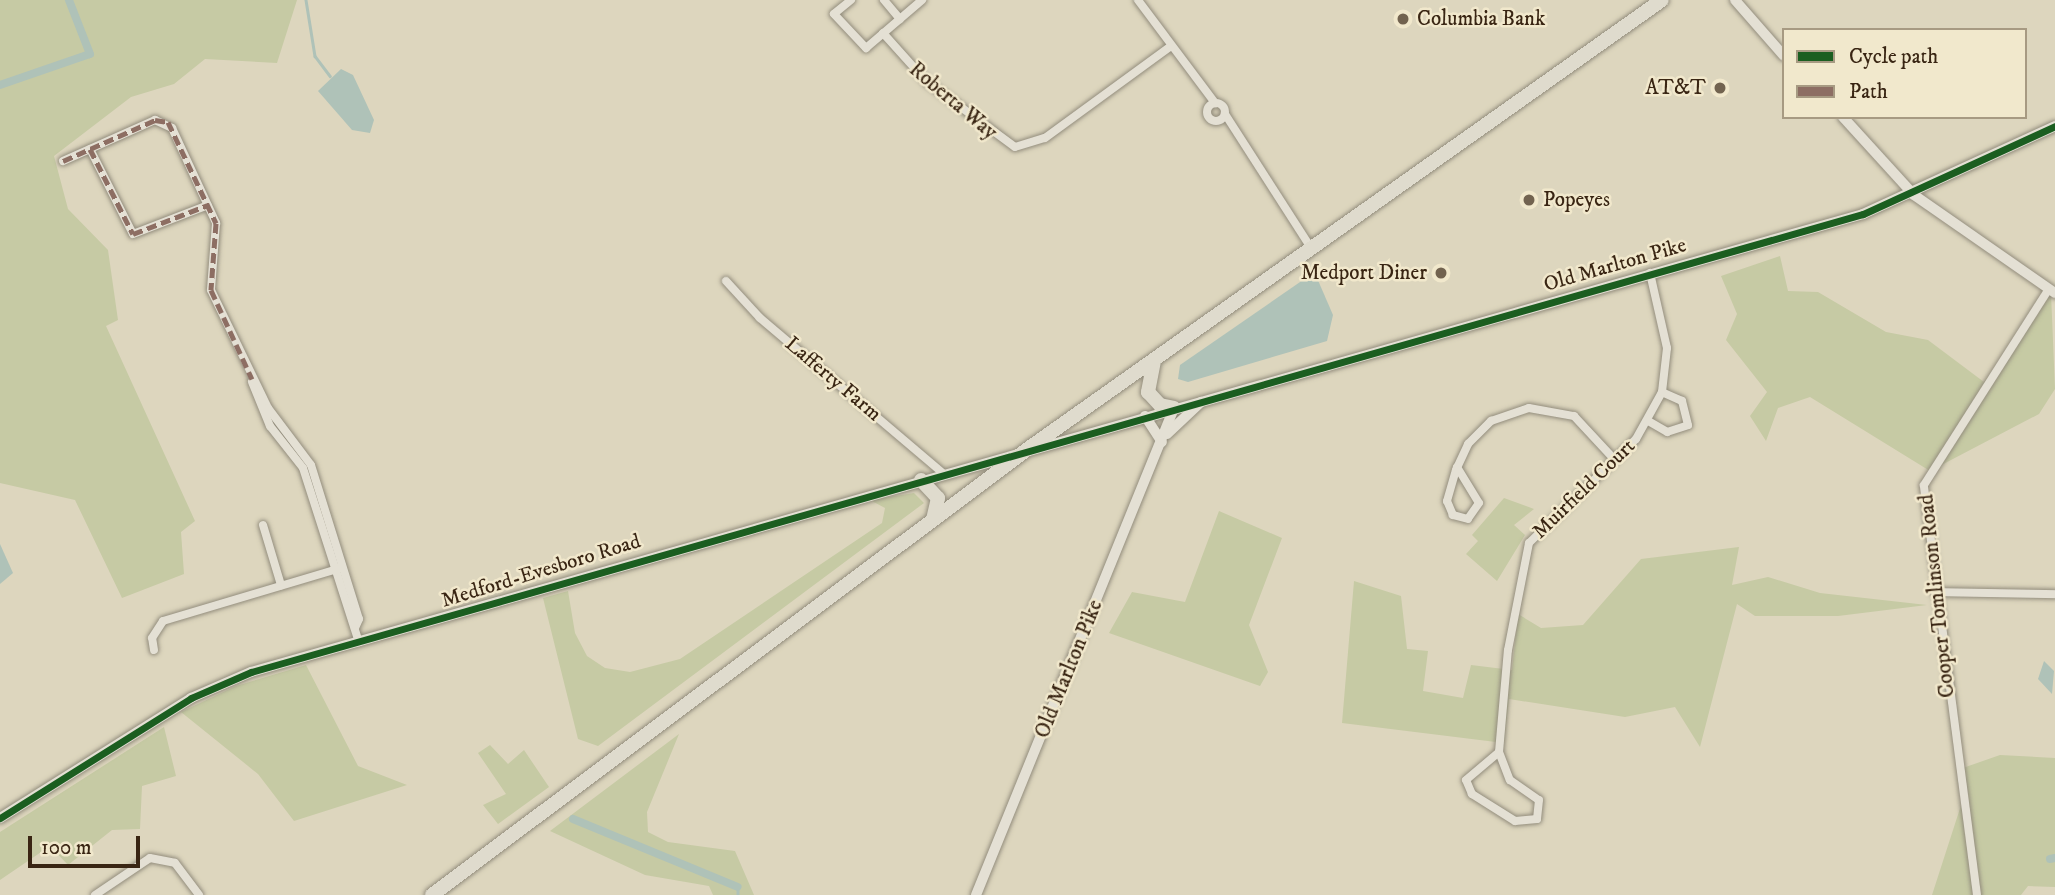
<!DOCTYPE html>
<style>
body{margin:0}
#map{position:relative;width:2055px;height:895px;overflow:hidden;background:#ddd6be;font-family:"IM FELL DW Pica",serif}
div>[style]{position:absolute}
.green>*{inset:0;background:#c6caa4}
.water>*{inset:0;background:#afc2b8}
.stream>*{height:2.5px;margin:-1.25px;padding:0 1.25px;transform-origin:1.25px;border-radius:1.25px;background:#afc2b8}
.canal>*{height:8px;margin:-4px;padding:0 4px;transform-origin:4px;border-radius:4px;background:#afc2b8}
.roads{filter:drop-shadow(0 0 2px #938d7d) drop-shadow(0 0 2px #938d7d)}
.street>*{height:8px;margin:-4px;padding:0 4px;transform-origin:4px;border-radius:4px;background:#e4e0d4}
.street>.ring{margin:-4px;padding:0;box-sizing:content-box;background:none;border:8px solid #e4e0d4;border-radius:50%}
.secondary>*{height:10px;margin:-5px;padding:0 5px;transform-origin:5px;border-radius:5px;background:#e4e0d4}
.highway>*{height:14px;margin:-7px;padding:0 7px;transform-origin:7px;border-radius:7px;background:#dfdbcd}
.quiet>*{height:5px;margin-top:-2.5px;transform-origin:0;background:repeating-linear-gradient(90deg,#8d6e63 0 10px,transparent 0 15px)}
.cycleway>*{height:7px;margin:-3.5px;padding:0 3.5px;transform-origin:3.5px;border-radius:3.5px;background:#1b5e20}
.dots>*{width:19px;height:19px;translate:-50% -50%;box-sizing:border-box;border:4px solid #f1e8cc;border-radius:50%}
span{translate:-50% -50%;white-space:nowrap;text-align:center;line-height:1.15;-webkit-text-stroke:5px #f1e8cc;paint-order:stroke}
.poi-label{font-size:21px;color:#392513}
.left{translate:0 -50%;text-align:left}
.right{translate:-100% -50%;text-align:right}
.street-label{font-size:21px;color:#392513}
.legend{position:absolute;left:1782px;top:28px;width:245px;height:91px;box-sizing:border-box;background:#f1e8cc;border:2px solid #a79a82;margin:0;padding:9px 12px;list-style:none;font-size:21px;color:#392513}
.legend li{display:flex;align-items:center;gap:14px;height:35px}
.legend b{width:35px;border:2px solid #a79a82}
.scale{position:absolute;left:28px;top:836px;width:112px;height:32px;box-sizing:border-box;border:4px solid #392513;border-top:0;padding-left:9px;font-size:21px;line-height:24px;white-space:nowrap;color:#392513;-webkit-text-stroke:5px #f1e8cc;paint-order:stroke}
</style>
<div id="map">
<div class="green">
<i style="clip-path:polygon(0 0,297px 0,277px 63px,205px 59px,174px 84px,131px 97px,54px 156px,68px 209px,108px 250px,118px 320px,106px 326px,195px 521px,181px 532px,184px 574px,122px 598px,75px 500px,0 483px)"></i>
<i style="clip-path:polygon(1780px 256px,1788px 291px,1818px 292px,1886px 332px,1928px 340px,1984px 382px,2051px 293px,2055px 389px,2039px 414px,1930px 471px,1810px 397px,1778px 408px,1766px 441px,1750px 416px,1767px 392px,1726px 340px,1737px 314px,1721px 276px)"></i>
<i style="clip-path:polygon(914px 493px,924px 503px,598px 746px,578px 739px,543px 598px,568px 591px,575px 633px,587px 656px,605px 668px,630px 672px,680px 659px,882px 523px,885px 508px,870px 500px)"></i>
<i style="clip-path:polygon(1504px 498px,1534px 509px,1514px 525px,1525px 535px,1497px 581px,1466px 554px,1478px 541px,1472px 535px)"></i>
<i style="clip-path:polygon(1219px 511px,1282px 538px,1249px 625px,1268px 672px,1260px 686px,1109px 633px,1132px 592px,1185px 602px)"></i>
<i style="clip-path:polygon(1739px 547px,1732px 585px,1768px 577px,1820px 593px,1927px 605px,1838px 616px,1755px 616px,1737px 604px,1700px 747px,1675px 707px,1625px 717px,1509px 699px,1504px 743px,1342px 723px,1354px 581px,1401px 596px,1407px 649px,1428px 651px,1423px 691px,1463px 698px,1471px 665px,1512px 670px,1518px 614px,1541px 628px,1583px 625px,1641px 559px)"></i>
<i style="clip-path:polygon(306px 665px,358px 766px,407px 785px,294px 821px,258px 774px,181px 712px,236px 686px)"></i>
<i style="clip-path:polygon(164px 727px,176px 776px,142px 786px,140px 829px,112px 830px,68px 865px,50px 846px,0 880px,0 832px)"></i>
<i style="clip-path:polygon(679px 734px,647px 812px,648px 832px,668px 842px,735px 851px,754px 895px,713px 895px,709px 886px,645px 875px,550px 831px)"></i>
<i style="clip-path:polygon(490px 745px,508px 764px,524px 750px,549px 787px,498px 824px,483px 805px,506px 794px,478px 753px)"></i>
<i style="clip-path:polygon(2000px 755px,2055px 758px,2055px 887px,2028px 886px,2021px 895px,1932px 895px,1964px 796px,1960px 769px)"></i>
</div>
<div class="water">
<i style="clip-path:polygon(341px 69px,353px 75px,374px 120px,370px 133px,352px 130px,318px 91px)"></i>
<i style="clip-path:polygon(1317px 278px,1333px 315px,1327px 341px,1188px 382px,1178px 379px,1180px 365px,1303px 280px)"></i>
<i style="clip-path:polygon(0 544px,13px 573px,0 584px)"></i>
<i style="clip-path:polygon(2044px 661px,2054px 671px,2052px 694px,2038px 679px)"></i>
</div>
<div class="stream">
<i style="left:306px;top:0;width:57px;rotate:80.9deg"></i>
<i style="left:315px;top:56px;width:25px;rotate:53deg"></i>
<i style="left:738px;top:887px;width:8px;rotate:90deg"></i>
</div>
<div class="canal">
<i style="left:0;top:85px;width:95px;rotate:-19deg"></i>
<i style="left:90px;top:54px;width:58px;rotate:-111.3deg"></i>
<i style="left:573px;top:819px;width:178px;rotate:22.4deg"></i>
<i style="left:2050px;top:859px;width:5px;rotate:-11deg"></i>
</div>
<div class="roads">
<div class="street">
<i style="left:851px;top:0;width:22px;rotate:141deg"></i>
<i style="left:834px;top:14px;width:47px;rotate:46.7deg"></i>
<i style="left:866px;top:48px;width:74px;rotate:-40.6deg"></i>
<i style="left:884px;top:0;width:25px;rotate:50deg"></i>
<i style="left:1138px;top:0;width:129px;rotate:53.2deg"></i>
<i style="left:883px;top:33px;width:66px;rotate:48.1deg"></i>
<i style="left:927px;top:82px;width:109px;rotate:36.5deg"></i>
<i style="left:1015px;top:147px;width:31px;rotate:-17deg"></i>
<i style="left:1045px;top:138px;width:156px;rotate:-36.1deg"></i>
<i class="ring" style="left:1207px;top:103px;width:10px;height:10px"></i>
<i style="left:1225px;top:114px;width:159px;rotate:57.3deg"></i>
<i style="left:90px;top:149px;width:95px;rotate:63.2deg"></i>
<i style="left:133px;top:234px;width:80px;rotate:-21.1deg"></i>
<i style="left:63px;top:161px;width:101px;rotate:-24deg"></i>
<i style="left:155px;top:120px;width:19px;rotate:25deg"></i>
<i style="left:172px;top:128px;width:105px;rotate:65.1deg"></i>
<i style="left:216px;top:223px;width:67px;rotate:94.3deg"></i>
<i style="left:211px;top:290px;width:131px;rotate:64.2deg"></i>
<i style="left:268px;top:408px;width:71px;rotate:53deg"></i>
<i style="left:311px;top:465px;width:161px;rotate:72.7deg"></i>
<i style="left:359px;top:619px;width:10px;rotate:114deg"></i>
<i style="left:726px;top:281px;width:50px;rotate:47.4deg"></i>
<i style="left:760px;top:318px;width:241px;rotate:40.3deg"></i>
<i style="left:252px;top:382px;width:48px;rotate:67.8deg"></i>
<i style="left:270px;top:426px;width:53px;rotate:51.8deg"></i>
<i style="left:303px;top:468px;width:183px;rotate:72.2deg"></i>
<i style="left:1650px;top:422px;width:20px;rotate:30deg"></i>
<i style="left:1667px;top:432px;width:22px;rotate:-18deg"></i>
<i style="left:1688px;top:425px;width:25px;rotate:-104deg"></i>
<i style="left:1682px;top:401px;width:22px;rotate:-156deg"></i>
<i style="left:1457px;top:467px;width:42px;rotate:58.6deg"></i>
<i style="left:1479px;top:503px;width:19px;rotate:125deg"></i>
<i style="left:1468px;top:519px;width:16px;rotate:-165deg"></i>
<i style="left:1453px;top:515px;width:15px;rotate:-113deg"></i>
<i style="left:1447px;top:501px;width:32px;rotate:-74deg"></i>
<i style="left:1456px;top:470px;width:29px;rotate:-65deg"></i>
<i style="left:1468px;top:444px;width:33px;rotate:-45deg"></i>
<i style="left:1491px;top:421px;width:40px;rotate:-18.9deg"></i>
<i style="left:1529px;top:408px;width:46px;rotate:10.1deg"></i>
<i style="left:1574px;top:416px;width:57px;rotate:47.1deg"></i>
<i style="left:263px;top:525px;width:63px;rotate:73.3deg"></i>
<i style="left:1935px;top:592px;width:120px;rotate:1deg"></i>
<i style="left:154px;top:650px;width:12px;rotate:-99deg"></i>
<i style="left:152px;top:638px;width:20px;rotate:-57deg"></i>
<i style="left:163px;top:621px;width:182px;rotate:-16.6deg"></i>
<i style="left:1499px;top:752px;width:30px;rotate:69deg"></i>
<i style="left:1510px;top:780px;width:35px;rotate:35deg"></i>
<i style="left:1539px;top:800px;width:19px;rotate:96deg"></i>
<i style="left:1537px;top:819px;width:22px;rotate:175deg"></i>
<i style="left:1515px;top:821px;width:51px;rotate:-147.9deg"></i>
<i style="left:1472px;top:794px;width:15px;rotate:-113deg"></i>
<i style="left:1466px;top:780px;width:43px;rotate:-40.3deg"></i>
<i style="left:1499px;top:752px;width:102px;rotate:-85deg"></i>
<i style="left:1508px;top:650px;width:109px;rotate:-78.9deg"></i>
<i style="left:1529px;top:543px;width:149px;rotate:-44.2deg"></i>
<i style="left:1636px;top:439px;width:54px;rotate:-61deg"></i>
<i style="left:1662px;top:392px;width:44px;rotate:-83.5deg"></i>
<i style="left:1667px;top:348px;width:77px;rotate:-102.8deg"></i>
<i style="left:95px;top:895px;width:66px;rotate:-33.9deg"></i>
<i style="left:150px;top:858px;width:25px;rotate:11deg"></i>
<i style="left:175px;top:863px;width:40px;rotate:53deg"></i>
<i style="left:1977px;top:895px;width:413px;rotate:-97.4deg"></i>
<i style="left:1924px;top:485px;width:232px;rotate:-57.5deg"></i>
</div>
<div class="secondary">
<i style="left:1735px;top:0;width:74px;rotate:48.8deg"></i>
<i style="left:1843px;top:117px;width:105px;rotate:47.7deg"></i>
<i style="left:1914px;top:195px;width:172px;rotate:34.8deg"></i>
<i style="left:1145px;top:416px;width:31px;rotate:57deg"></i>
<i style="left:1167px;top:434px;width:47px;rotate:-43.3deg"></i>
<i style="left:0;top:818px;width:226px;rotate:-32.1deg"></i>
<i style="left:191px;top:698px;width:65px;rotate:-23.4deg"></i>
<i style="left:251px;top:672px;width:1676px;rotate:-15.86deg"></i>
<i style="left:1863px;top:214px;width:211px;rotate:-24.6deg"></i>
<i style="left:976px;top:895px;width:526px;rotate:-67.87deg"></i>
</div>
<div class="highway">
<i style="left:1154px;top:361px;width:32px;rotate:101deg"></i>
<i style="left:1148px;top:392px;width:18px;rotate:47deg"></i>
<i style="left:1160px;top:405px;width:14px;rotate:12deg"></i>
<i style="left:921px;top:480px;width:25px;rotate:47deg"></i>
<i style="left:938px;top:498px;width:22px;rotate:103deg"></i>
<i style="left:432px;top:895px;width:746px;rotate:-36.82deg"></i>
<i style="left:1029px;top:448px;width:775px;rotate:-35.29deg"></i>
</div>
</div>
<div class="quiet">
<i style="left:90px;top:149px;width:95px;rotate:63.2deg"></i>
<i style="left:133px;top:234px;width:80px;rotate:-21.1deg"></i>
<i style="left:63px;top:161px;width:101px;rotate:-24deg"></i>
<i style="left:155px;top:120px;width:13px;rotate:9deg"></i>
<i style="left:168px;top:122px;width:112px;rotate:64.6deg"></i>
<i style="left:216px;top:223px;width:67px;rotate:94.3deg"></i>
<i style="left:211px;top:290px;width:98px;rotate:65.3deg"></i>
</div>
<div class="cycleway">
<i style="left:0;top:818px;width:226px;rotate:-32.1deg"></i>
<i style="left:191px;top:698px;width:65px;rotate:-23.4deg"></i>
<i style="left:251px;top:672px;width:1676px;rotate:-15.86deg"></i>
<i style="left:1863px;top:214px;width:211px;rotate:-24.6deg"></i>
</div>
<div class="dots">
<i style="left:1403px;top:19px;background:#72634f"></i>
<i style="left:1720px;top:88px;background:#72634f"></i>
<i style="left:1529px;top:200px;background:#72634f"></i>
<i style="left:1441px;top:273px;background:#72634f"></i>
</div>
<div class="poi-label">
<span class="left" style="left:1417px;top:19px">Columbia Bank</span>
<span class="right" style="left:1706px;top:88px">AT&amp;T</span>
<span class="left" style="left:1543px;top:200px">Popeyes</span>
<span class="right" style="left:1427px;top:273px">Medport Diner</span>
</div>
<div class="street-label">
<span style="left:953px;top:101px;rotate:40deg">Roberta Way</span>
<span style="left:1615px;top:265px;rotate:-16deg">Old Marlton Pike</span>
<span style="left:833px;top:379px;rotate:40deg">Lafferty Farm</span>
<span style="left:1584px;top:489px;rotate:-44deg">Muirfield Court</span>
<span style="left:541px;top:571px;rotate:-17deg">Medford-Evesboro Road</span>
<span style="left:1937px;top:596px;rotate:-96deg">Cooper Tomlinson Road</span>
<span style="left:1069px;top:669px;rotate:-68deg">Old Marlton Pike</span>
</div>
<ul class="legend">
<li><b style="height:9px;background:#1b5e20"></b>Cycle path</li>
<li><b style="height:9px;background:#8d6e63"></b>Path</li>
</ul>
<div class="scale">100 m</div>
</div>
